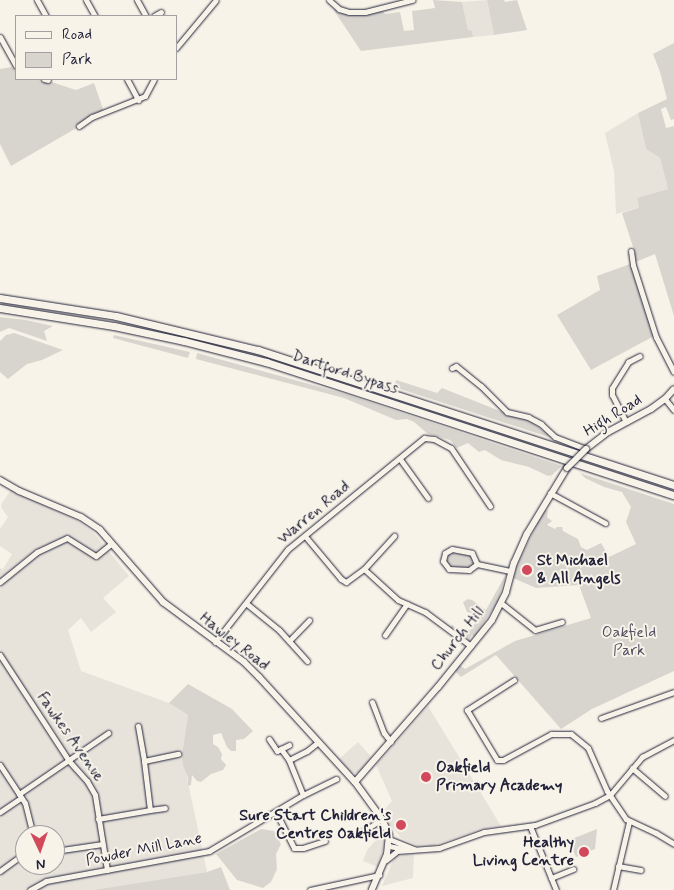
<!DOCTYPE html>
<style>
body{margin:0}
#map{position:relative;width:674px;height:890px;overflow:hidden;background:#f7f3e8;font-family:Mynerve,sans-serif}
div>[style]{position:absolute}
.built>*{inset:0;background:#e7e3db}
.green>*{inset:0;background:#d8d5cf}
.roads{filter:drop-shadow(0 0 1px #22223b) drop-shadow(0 0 1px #22223b)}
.minor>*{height:5px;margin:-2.5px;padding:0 2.5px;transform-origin:2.5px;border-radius:2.5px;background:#f7f3e8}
.major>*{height:6px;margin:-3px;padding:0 3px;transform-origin:3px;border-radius:3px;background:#f7f3e8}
.highway>*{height:7px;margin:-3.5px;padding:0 3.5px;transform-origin:3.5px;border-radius:3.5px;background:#f7f3e8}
.bridges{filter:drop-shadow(0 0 1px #22223b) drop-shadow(0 0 1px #22223b)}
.major-bridge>*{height:6px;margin:-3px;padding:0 3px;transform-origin:3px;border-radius:3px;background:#f7f3e8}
.dots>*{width:14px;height:14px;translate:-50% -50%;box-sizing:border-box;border:2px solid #f7f3e8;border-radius:50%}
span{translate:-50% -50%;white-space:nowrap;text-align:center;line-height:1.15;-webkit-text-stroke:4px #f7f3e8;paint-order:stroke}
.street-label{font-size:16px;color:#22223b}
.poi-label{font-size:16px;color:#22223b;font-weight:700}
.left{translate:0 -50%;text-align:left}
.right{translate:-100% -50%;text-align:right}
.park-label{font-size:16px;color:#504f60}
.legend{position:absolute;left:15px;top:15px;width:162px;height:65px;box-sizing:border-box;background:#f7f3e8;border:1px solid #a29fa3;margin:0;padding:6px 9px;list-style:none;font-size:15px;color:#22223b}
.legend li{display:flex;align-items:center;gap:10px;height:25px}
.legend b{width:25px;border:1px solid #a29fa3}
.north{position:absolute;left:15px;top:825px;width:50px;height:50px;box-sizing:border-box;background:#f7f3e8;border:1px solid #a29fa3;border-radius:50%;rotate:177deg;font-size:14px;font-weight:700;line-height:20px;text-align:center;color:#22223b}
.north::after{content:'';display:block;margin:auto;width:18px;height:22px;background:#d1495b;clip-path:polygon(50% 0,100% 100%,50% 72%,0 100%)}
</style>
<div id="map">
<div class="built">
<i style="clip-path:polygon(487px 0,494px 35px,473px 37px,472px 31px,468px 31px,462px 2px)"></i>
<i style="clip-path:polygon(638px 113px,646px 149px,660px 158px,668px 189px,637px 198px,639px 208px,616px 214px,614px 171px,605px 133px)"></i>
<i style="clip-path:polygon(evenodd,11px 490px,77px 520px,93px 532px,129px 576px,103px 598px,116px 612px,91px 632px,81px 618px,68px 630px,81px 671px,169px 703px,188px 715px,182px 754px,207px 872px,93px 890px,0 890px,0 568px,3px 569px,12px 554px,0 546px,0 529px,8px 517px,1px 507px,2px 503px,11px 490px,25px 835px,55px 835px,55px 865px,25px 865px,25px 835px)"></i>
<i style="clip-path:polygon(428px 706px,501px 826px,482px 829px,432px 846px,418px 846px,401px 838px,381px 813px,392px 801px,376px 765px)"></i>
<i style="clip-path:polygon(358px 742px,373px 759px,357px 774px,350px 772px,339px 759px)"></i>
<i style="clip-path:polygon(380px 823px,386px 839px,378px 867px,363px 861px,367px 850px,378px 838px,372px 828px)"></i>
<i style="clip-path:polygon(414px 854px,413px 878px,382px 886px,395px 856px)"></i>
</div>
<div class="green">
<i style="clip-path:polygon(433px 0,462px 2px,468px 30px,472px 31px,473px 37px,361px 51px,333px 9px,349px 15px,381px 9px,385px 14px,400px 12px,404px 31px,414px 30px,412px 11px,435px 8px)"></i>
<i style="clip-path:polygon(487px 0,504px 0,505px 2px,517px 0,527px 30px,494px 35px)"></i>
<i style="clip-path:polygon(674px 43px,674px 119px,671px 120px,666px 107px,661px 109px,666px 128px,674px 126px,674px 316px,655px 254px,633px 263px,635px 253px,622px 213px,639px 208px,637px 198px,668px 189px,660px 158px,646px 149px,638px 113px,667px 99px,660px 72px,653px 54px)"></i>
<i style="clip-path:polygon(11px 67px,16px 69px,16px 79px,42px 79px,76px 90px,94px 83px,104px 112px,11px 166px,0 144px,0 69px)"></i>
<i style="clip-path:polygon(630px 264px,654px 336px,591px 370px,557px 315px,600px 290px,597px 276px)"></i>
<i style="clip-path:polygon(0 317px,26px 320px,53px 326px,44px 331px,47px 341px,9px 328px,0 332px)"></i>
<i style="clip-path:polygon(14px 333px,63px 350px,42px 360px,27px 364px,8px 379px,0 372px,0 341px,6px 335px)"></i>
<i style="clip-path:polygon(114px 335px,190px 352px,188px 358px,113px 338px)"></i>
<i style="clip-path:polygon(197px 353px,345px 394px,562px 466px,553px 474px,545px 489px,552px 475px,548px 476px,529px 467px,501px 460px,485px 450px,479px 452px,468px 443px,457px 448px,450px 440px,428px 434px,414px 422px,407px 419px,396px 420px,344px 398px,196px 359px)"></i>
<i style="clip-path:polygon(396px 380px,437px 393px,442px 388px,515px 417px,529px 420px,555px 439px,394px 387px)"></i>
<i style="clip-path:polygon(580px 473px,674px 504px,674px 671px,592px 709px,561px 729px,496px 655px,461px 677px,455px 671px,460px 665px,465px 669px,515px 641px,591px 618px,579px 585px,536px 588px,513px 578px,517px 565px,540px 518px,544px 511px,548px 510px,547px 517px,552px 521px,547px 525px,555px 529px,557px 527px,562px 527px,563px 531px,578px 539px,581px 547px,587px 550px,601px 543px,609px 557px,636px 544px,626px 522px,631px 507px,622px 492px,604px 487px,585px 478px)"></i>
<i style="clip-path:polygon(453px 551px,471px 555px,474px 560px,472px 566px,466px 570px,449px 567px,445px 562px,447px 554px)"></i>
<i style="clip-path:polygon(506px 574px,498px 601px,475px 637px,472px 635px,469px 640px,450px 627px,452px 625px,462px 633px,472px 629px,479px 615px,467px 612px,463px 602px,468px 599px,472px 600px,486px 610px)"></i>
<i style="clip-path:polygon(188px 684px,232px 709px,253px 731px,244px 739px,236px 740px,236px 751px,231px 751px,227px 747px,221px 733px,213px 735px,213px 744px,218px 747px,222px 754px,221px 759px,226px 765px,223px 770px,211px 774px,201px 782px,197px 781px,192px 775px,191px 785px,188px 786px,188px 778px,183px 765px,182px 754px,188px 715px,169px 703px)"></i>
<i style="clip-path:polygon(261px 829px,274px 831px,281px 844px,276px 854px,277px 869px,271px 882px,263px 888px,237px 880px,216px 854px)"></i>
<i style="clip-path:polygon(597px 829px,595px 849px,576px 857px,570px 843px,572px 839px)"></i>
<i style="clip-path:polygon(221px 867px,230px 890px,93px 890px,207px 872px)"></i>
</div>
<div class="roads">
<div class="minor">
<i style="left:37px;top:0;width:18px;rotate:61deg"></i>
<i style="left:86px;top:0;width:18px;rotate:61deg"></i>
<i style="left:137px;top:0;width:18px;rotate:61deg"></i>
<i style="left:329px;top:0;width:13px;rotate:42deg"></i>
<i style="left:339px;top:9px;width:10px;rotate:17deg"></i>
<i style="left:349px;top:12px;width:16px"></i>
<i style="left:365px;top:12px;width:49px;rotate:-14.3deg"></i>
<i style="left:154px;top:16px;width:8px;rotate:-30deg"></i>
<i style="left:0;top:37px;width:33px;rotate:61deg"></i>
<i style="left:176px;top:48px;width:62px;rotate:-50.2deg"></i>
<i style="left:44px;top:79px;width:4px;rotate:14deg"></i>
<i style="left:127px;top:79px;width:24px;rotate:62deg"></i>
<i style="left:79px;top:126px;width:16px;rotate:-35deg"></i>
<i style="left:92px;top:117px;width:57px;rotate:-21.6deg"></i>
<i style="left:145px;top:96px;width:19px;rotate:-62deg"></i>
<i style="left:631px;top:251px;width:14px;rotate:82deg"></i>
<i style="left:633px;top:265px;width:76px;rotate:72.3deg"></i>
<i style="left:656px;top:337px;width:39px;rotate:63deg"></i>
<i style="left:452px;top:368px;width:4px;rotate:-27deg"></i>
<i style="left:456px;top:366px;width:32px;rotate:39deg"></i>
<i style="left:481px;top:386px;width:37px;rotate:45deg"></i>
<i style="left:507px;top:412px;width:22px;rotate:13deg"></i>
<i style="left:528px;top:417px;width:15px;rotate:28deg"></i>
<i style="left:541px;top:424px;width:19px;rotate:43deg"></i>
<i style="left:555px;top:437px;width:33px;rotate:21deg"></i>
<i style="left:665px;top:399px;width:14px;rotate:51deg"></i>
<i style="left:626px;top:422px;width:30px;rotate:-117deg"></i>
<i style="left:612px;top:395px;width:7px;rotate:-90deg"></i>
<i style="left:612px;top:388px;width:31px;rotate:-58deg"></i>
<i style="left:628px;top:362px;width:13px;rotate:-27deg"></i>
<i style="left:400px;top:459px;width:48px;rotate:54.3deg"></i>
<i style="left:550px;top:493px;width:63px;rotate:28.6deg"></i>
<i style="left:305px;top:536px;width:56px;rotate:50.1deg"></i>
<i style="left:341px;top:579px;width:6px;rotate:31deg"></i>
<i style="left:346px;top:582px;width:22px;rotate:-36deg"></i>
<i style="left:364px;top:569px;width:45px;rotate:-47.7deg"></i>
<i style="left:452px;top:549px;width:20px;rotate:11deg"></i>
<i style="left:472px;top:553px;width:12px;rotate:66deg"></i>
<i style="left:477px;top:564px;width:10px;rotate:143deg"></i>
<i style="left:469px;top:570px;width:20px;rotate:-177deg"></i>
<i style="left:449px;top:569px;width:10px;rotate:-127deg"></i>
<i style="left:443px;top:561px;width:8px;rotate:-76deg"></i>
<i style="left:445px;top:553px;width:8px;rotate:-30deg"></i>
<i style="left:477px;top:564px;width:35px;rotate:12deg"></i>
<i style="left:364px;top:569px;width:46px;rotate:42.4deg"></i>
<i style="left:398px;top:600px;width:30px;rotate:24deg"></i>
<i style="left:425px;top:612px;width:57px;rotate:36.5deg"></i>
<i style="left:0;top:582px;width:48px;rotate:-39deg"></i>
<i style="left:37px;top:552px;width:33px;rotate:-25deg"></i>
<i style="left:67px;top:538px;width:34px;rotate:32deg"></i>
<i style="left:96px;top:556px;width:19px;rotate:-39deg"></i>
<i style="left:501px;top:603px;width:43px;rotate:38.5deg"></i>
<i style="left:535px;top:630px;width:28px;rotate:-17deg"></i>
<i style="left:247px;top:604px;width:41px;rotate:39.1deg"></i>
<i style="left:279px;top:630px;width:42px;rotate:47.9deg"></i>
<i style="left:385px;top:635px;width:38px;rotate:-55deg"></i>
<i style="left:289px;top:641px;width:29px;rotate:-46deg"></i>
<i style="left:215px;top:642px;width:118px;rotate:-51.9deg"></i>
<i style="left:288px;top:549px;width:176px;rotate:-39.2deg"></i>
<i style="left:424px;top:438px;width:10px;rotate:6deg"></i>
<i style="left:434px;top:439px;width:19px;rotate:28deg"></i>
<i style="left:451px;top:448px;width:70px;rotate:56.1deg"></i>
<i style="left:0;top:655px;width:126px;rotate:56.9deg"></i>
<i style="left:69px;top:761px;width:27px;rotate:48deg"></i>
<i style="left:87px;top:781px;width:16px;rotate:60deg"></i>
<i style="left:95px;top:795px;width:76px;rotate:80.9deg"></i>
<i style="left:514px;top:680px;width:56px;rotate:147.4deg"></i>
<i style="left:467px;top:710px;width:58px;rotate:59deg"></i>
<i style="left:497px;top:760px;width:6px"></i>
<i style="left:503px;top:760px;width:55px;rotate:-28.4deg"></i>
<i style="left:551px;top:734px;width:20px"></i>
<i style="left:571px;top:734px;width:22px;rotate:39deg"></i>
<i style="left:588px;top:748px;width:47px;rotate:66.2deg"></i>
<i style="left:607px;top:791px;width:34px;rotate:56deg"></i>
<i style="left:626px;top:819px;width:33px;rotate:25deg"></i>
<i style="left:656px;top:833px;width:21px;rotate:31deg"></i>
<i style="left:372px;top:702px;width:33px;rotate:69deg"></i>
<i style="left:384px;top:733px;width:11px;rotate:52deg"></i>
<i style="left:601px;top:718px;width:77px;rotate:-19.6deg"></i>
<i style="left:138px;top:726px;width:36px;rotate:80deg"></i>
<i style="left:269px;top:739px;width:14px;rotate:56deg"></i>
<i style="left:277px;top:751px;width:4px;rotate:-27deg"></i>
<i style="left:289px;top:760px;width:14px;rotate:-126deg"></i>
<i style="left:281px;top:749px;width:9px;rotate:-27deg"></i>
<i style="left:0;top:765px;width:45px;rotate:56.7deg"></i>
<i style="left:25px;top:803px;width:33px;rotate:76deg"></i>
<i style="left:632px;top:768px;width:43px;rotate:40.3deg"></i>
<i style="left:19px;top:794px;width:108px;rotate:-34.4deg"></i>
<i style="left:303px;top:795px;width:38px;rotate:-112deg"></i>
<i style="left:289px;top:760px;width:20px;rotate:-27deg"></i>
<i style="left:307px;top:751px;width:14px;rotate:-39deg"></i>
<i style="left:150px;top:810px;width:15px;rotate:-8deg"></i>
<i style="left:0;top:812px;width:25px;rotate:-34deg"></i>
<i style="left:276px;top:812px;width:40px;rotate:63.4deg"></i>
<i style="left:294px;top:848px;width:9px"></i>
<i style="left:303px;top:848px;width:23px;rotate:-18deg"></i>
<i style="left:98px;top:819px;width:53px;rotate:-9.8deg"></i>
<i style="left:150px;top:810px;width:49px;rotate:-97deg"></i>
<i style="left:144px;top:761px;width:35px;rotate:-12deg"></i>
<i style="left:530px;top:826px;width:69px;rotate:67.9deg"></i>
<i style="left:361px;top:833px;width:25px;rotate:-34deg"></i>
<i style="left:389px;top:839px;width:27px;rotate:22deg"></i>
<i style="left:389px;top:846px;width:15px;rotate:11deg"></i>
<i style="left:55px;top:851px;width:48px;rotate:-8.5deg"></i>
<i style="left:386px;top:860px;width:14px;rotate:-39deg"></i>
<i style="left:397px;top:851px;width:42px;rotate:-4.1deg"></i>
<i style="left:439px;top:848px;width:48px;rotate:-19.6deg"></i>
<i style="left:484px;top:832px;width:51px;rotate:-7.8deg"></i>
<i style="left:535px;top:825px;width:64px;rotate:-20.1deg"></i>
<i style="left:595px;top:803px;width:17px;rotate:-28deg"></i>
<i style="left:610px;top:795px;width:50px;rotate:-49.9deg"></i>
<i style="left:642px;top:757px;width:36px;rotate:-28deg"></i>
<i style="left:618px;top:866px;width:23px;rotate:10deg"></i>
<i style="left:0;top:871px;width:31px;rotate:-36deg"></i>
<i style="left:551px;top:878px;width:24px;rotate:-22deg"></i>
<i style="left:30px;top:890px;width:18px;rotate:-29deg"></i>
<i style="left:46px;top:881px;width:166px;rotate:-10.4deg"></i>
<i style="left:209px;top:851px;width:109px;rotate:-30.8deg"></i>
<i style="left:303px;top:795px;width:37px;rotate:-26deg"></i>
<i style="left:310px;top:890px;width:71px;rotate:-12.3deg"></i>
<i style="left:613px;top:890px;width:70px;rotate:-76.8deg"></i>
</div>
<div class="major">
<i style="left:586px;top:449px;width:28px;rotate:-38deg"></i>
<i style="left:608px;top:432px;width:49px;rotate:-28.1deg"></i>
<i style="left:651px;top:409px;width:17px;rotate:-36deg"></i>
<i style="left:665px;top:399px;width:13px;rotate:-48deg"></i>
<i style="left:0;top:480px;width:22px;rotate:30deg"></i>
<i style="left:19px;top:491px;width:67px;rotate:22.8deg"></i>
<i style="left:81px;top:517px;width:23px;rotate:34deg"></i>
<i style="left:100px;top:530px;width:96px;rotate:48.8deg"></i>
<i style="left:163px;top:602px;width:101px;rotate:36.5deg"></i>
<i style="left:244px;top:662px;width:21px;rotate:45deg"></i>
<i style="left:259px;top:677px;width:142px;rotate:47.6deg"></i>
<i style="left:355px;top:782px;width:46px;rotate:53.9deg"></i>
<i style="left:382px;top:819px;width:17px;rotate:66deg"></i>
<i style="left:389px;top:835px;width:19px;rotate:96deg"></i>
<i style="left:387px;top:854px;width:39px;rotate:113deg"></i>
<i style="left:355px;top:782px;width:126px;rotate:-48.9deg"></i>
<i style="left:438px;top:687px;width:86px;rotate:-51.1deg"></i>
<i style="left:492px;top:620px;width:31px;rotate:-63deg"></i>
<i style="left:506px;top:592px;width:30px;rotate:-75deg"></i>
<i style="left:514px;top:563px;width:32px;rotate:-66deg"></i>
<i style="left:527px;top:534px;width:77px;rotate:-58.8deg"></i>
</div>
<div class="highway">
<i style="left:0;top:298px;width:117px;rotate:8.8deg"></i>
<i style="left:116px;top:316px;width:146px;rotate:13.5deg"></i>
<i style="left:258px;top:350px;width:437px;rotate:18deg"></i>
<i style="left:0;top:308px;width:115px;rotate:9deg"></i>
<i style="left:114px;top:326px;width:72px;rotate:12.1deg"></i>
<i style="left:184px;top:341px;width:85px;rotate:14.4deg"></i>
<i style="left:266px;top:362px;width:429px;rotate:18.1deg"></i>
</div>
</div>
<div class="bridges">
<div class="major-bridge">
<i style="left:567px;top:468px;width:27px;rotate:-45deg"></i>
</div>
</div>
<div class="dots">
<i style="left:527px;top:570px;background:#d1495b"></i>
<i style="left:426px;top:777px;background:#d1495b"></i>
<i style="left:401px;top:825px;background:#d1495b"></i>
<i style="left:584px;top:852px;background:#d1495b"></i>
</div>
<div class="street-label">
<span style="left:345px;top:373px;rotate:18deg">Dartford Bypass</span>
<span style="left:613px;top:416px;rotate:-32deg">High Road</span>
<span style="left:314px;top:513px;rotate:-40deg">Warren Road</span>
<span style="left:458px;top:639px;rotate:-52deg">Church Hill</span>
<span style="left:234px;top:642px;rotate:38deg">Hawley Road</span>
<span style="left:70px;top:737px;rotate:55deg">Fawkes Avenue</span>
<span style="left:144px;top:850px;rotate:-11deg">Powder Mill Lane</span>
</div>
<div class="poi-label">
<span class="left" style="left:537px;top:570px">St Michael<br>&amp; All Angels</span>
<span class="left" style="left:436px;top:777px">Oakfield<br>Primary Academy</span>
<span class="right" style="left:391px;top:825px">Sure Start Children's<br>Centres Oakfield</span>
<span class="right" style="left:574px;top:852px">Healthy<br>Living Centre</span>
</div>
<div class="park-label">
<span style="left:629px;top:642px">Oakfield<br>Park</span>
</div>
<ul class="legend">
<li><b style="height:6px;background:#f7f3e8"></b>Road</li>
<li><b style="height:14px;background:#d8d5cf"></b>Park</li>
</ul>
<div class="north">N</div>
</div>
